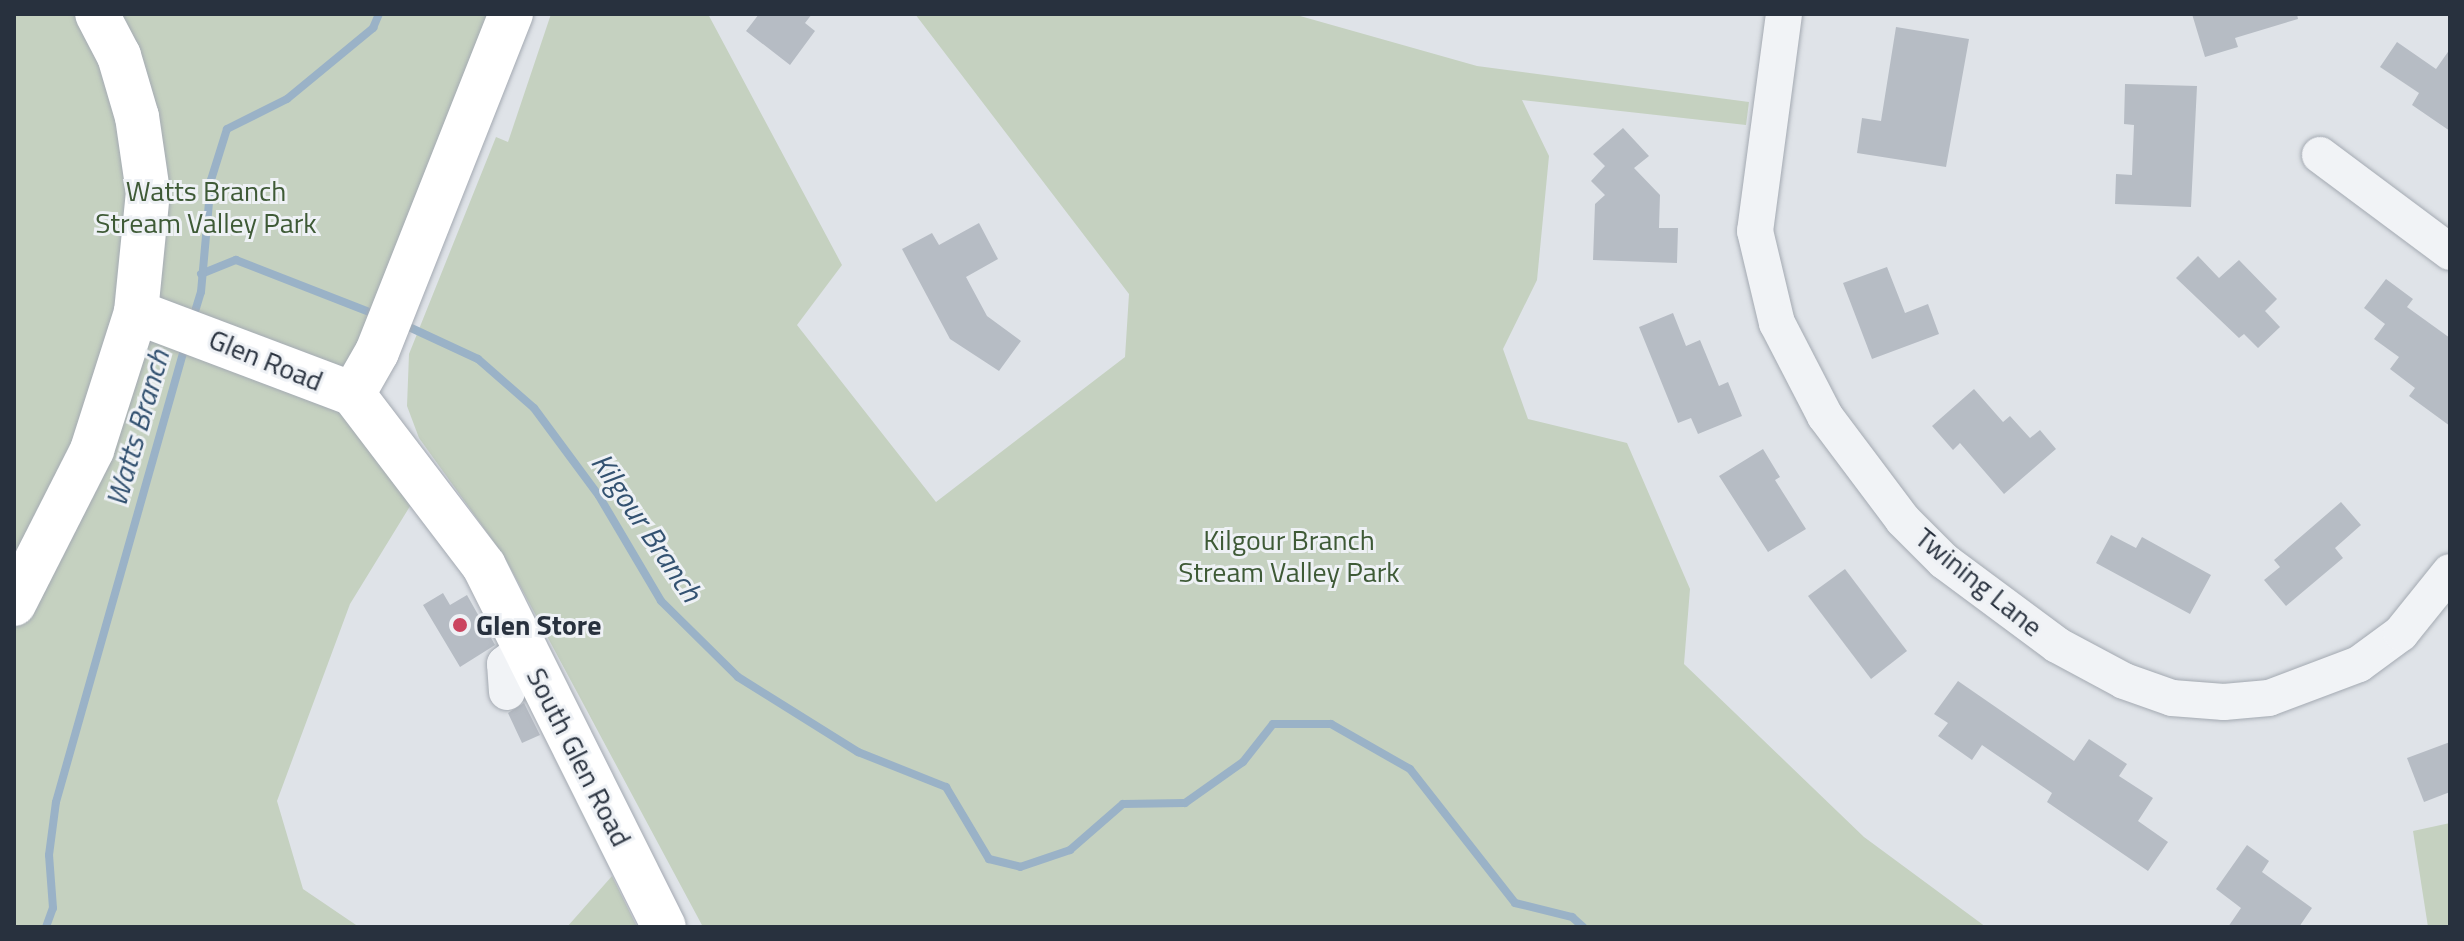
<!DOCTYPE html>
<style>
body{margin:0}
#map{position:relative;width:2464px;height:941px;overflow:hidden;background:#dfe3e8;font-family:"Titillium Web",sans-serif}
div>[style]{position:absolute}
.green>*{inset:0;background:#c5d1c0}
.stream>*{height:8px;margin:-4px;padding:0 4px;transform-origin:4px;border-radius:4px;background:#9ab2c7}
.building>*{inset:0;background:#b6bcc4}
.roads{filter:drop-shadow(0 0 2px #a4aab2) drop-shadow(0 0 2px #a4aab2)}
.minor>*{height:36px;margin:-18px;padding:0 18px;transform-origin:18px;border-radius:18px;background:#f1f3f6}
.major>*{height:44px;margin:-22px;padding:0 22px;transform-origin:22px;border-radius:22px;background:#fff}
.dots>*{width:22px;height:22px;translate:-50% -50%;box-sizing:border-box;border:4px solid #eef1f5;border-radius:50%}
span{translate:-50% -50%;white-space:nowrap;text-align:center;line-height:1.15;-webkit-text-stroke:6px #eef1f5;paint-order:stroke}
.park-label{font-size:28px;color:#3e5a36}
.street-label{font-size:28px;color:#28313e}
.poi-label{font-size:28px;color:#28313e;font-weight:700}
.left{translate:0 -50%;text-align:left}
.water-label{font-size:30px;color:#335271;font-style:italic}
.frame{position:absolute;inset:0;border:16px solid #28313e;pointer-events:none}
</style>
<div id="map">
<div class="green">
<i style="clip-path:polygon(14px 14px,511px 14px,353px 394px,423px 485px,350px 604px,277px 801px,303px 889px,359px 927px,14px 927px)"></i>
<i style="clip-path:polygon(551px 14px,708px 14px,842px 265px,797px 325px,936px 502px,1125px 357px,1129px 294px,915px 14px,1293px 14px,1477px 66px,1749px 102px,1746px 125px,1522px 100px,1549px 156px,1537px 280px,1503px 349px,1528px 419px,1627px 443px,1690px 589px,1684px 664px,1864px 837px,1986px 927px,703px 927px,504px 556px,419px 438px,407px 406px,409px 354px,496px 137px,508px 142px)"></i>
<i style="clip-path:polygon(2450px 823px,2450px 927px,2428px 927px,2413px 831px)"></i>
<i style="clip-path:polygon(612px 876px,637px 927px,567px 927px)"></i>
</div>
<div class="stream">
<i style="left:201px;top:274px;width:38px;rotate:-22deg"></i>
<i style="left:236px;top:260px;width:141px;rotate:21.3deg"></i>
<i style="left:193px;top:318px;width:27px;rotate:-73deg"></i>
<i style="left:201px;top:292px;width:112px;rotate:-84.9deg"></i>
<i style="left:211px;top:180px;width:53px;rotate:-72.6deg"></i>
<i style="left:227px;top:129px;width:67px;rotate:-26.6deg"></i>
<i style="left:287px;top:99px;width:112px;rotate:-39.5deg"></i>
<i style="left:373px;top:28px;width:15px;rotate:-67deg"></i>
<i style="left:409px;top:327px;width:76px;rotate:24.9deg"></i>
<i style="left:478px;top:359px;width:74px;rotate:41.2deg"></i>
<i style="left:534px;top:408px;width:109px;rotate:53.5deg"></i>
<i style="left:599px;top:496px;width:122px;rotate:59.4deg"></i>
<i style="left:661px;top:601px;width:108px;rotate:44.6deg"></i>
<i style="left:738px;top:677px;width:142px;rotate:32deg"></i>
<i style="left:858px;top:752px;width:95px;rotate:21.7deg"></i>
<i style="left:946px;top:787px;width:84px;rotate:59.2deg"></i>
<i style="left:989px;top:859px;width:32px;rotate:14deg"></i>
<i style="left:1020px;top:867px;width:53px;rotate:-18.8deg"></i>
<i style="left:1070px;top:850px;width:70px;rotate:-41deg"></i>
<i style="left:1123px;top:804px;width:62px;rotate:-0.9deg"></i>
<i style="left:1185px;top:803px;width:71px;rotate:-35.3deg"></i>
<i style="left:1243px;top:762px;width:48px;rotate:-51.7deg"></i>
<i style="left:1273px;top:724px;width:58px"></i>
<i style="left:1331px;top:724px;width:91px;rotate:29.7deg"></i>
<i style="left:1410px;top:769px;width:170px;rotate:51.9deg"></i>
<i style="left:1515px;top:903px;width:59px;rotate:13.8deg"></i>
<i style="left:1572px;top:917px;width:15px;rotate:42deg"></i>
<i style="left:46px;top:927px;width:20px;rotate:-70deg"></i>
<i style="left:53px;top:908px;width:53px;rotate:-94.3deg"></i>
<i style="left:49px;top:855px;width:53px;rotate:-82.5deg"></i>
<i style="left:56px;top:802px;width:477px;rotate:-74.2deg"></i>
</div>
<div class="building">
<i style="clip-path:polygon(759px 14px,812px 14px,805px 23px,815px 31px,790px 65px,746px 31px)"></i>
<i style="clip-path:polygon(2192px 14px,2297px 14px,2298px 19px,2235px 38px,2238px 47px,2205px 57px)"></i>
<i style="clip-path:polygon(1896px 27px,1969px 39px,1946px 167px,1857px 153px,1862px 118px,1881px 121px)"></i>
<i style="clip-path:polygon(2397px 42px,2436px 69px,2450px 49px,2450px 131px,2412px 105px,2419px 93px,2380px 67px)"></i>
<i style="clip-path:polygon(2125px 84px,2197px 86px,2191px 207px,2115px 204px,2116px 174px,2132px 175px,2134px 125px,2124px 124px)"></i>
<i style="clip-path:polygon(1623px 128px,1649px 156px,1634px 168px,1660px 195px,1659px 228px,1678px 228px,1677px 263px,1593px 260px,1595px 204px,1605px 195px,1591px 181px,1605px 166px,1593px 154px)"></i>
<i style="clip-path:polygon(979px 223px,998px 259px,966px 277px,987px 316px,1021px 341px,999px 371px,950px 339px,902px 249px,932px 233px,939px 245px)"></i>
<i style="clip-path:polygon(2198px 256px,2219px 278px,2239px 260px,2277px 299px,2265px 311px,2280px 327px,2258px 348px,2244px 334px,2239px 338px,2176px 278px)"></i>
<i style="clip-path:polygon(1887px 267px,1905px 313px,1928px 304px,1939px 334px,1872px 359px,1843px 283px)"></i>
<i style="clip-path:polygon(2386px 279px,2413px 299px,2407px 307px,2450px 338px,2450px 426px,2409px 396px,2415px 388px,2390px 369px,2399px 357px,2374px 339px,2385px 324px,2364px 308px)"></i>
<i style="clip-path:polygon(1673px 313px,1686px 346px,1700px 340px,1719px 386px,1728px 382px,1742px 416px,1698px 434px,1691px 418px,1678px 423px,1639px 327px)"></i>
<i style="clip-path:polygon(1974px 389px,2003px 422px,2010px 416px,2030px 438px,2040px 430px,2056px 449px,2004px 494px,1960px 443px,1953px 450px,1932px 426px)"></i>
<i style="clip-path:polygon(1763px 449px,1780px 477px,1775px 480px,1806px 529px,1768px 552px,1719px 476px)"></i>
<i style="clip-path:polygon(2341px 502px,2361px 525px,2335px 548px,2343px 558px,2286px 606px,2264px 580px,2280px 567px,2274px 560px)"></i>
<i style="clip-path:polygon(2111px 535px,2136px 548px,2142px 537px,2211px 575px,2190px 614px,2096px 563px)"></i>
<i style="clip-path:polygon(1845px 569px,1907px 651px,1871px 679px,1808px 596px)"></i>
<i style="clip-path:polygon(443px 593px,450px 605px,467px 595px,495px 645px,460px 667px,423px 605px)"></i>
<i style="clip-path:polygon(1958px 681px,2074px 761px,2089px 739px,2127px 764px,2119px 776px,2153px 798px,2138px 821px,2168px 842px,2148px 871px,2047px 802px,2052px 793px,1982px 745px,1972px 760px,1938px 736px,1948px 723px,1934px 714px)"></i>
<i style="clip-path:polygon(524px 703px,540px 735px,522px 743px,508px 713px)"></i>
<i style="clip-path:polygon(2450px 742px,2450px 792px,2424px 802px,2407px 758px)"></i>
<i style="clip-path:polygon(2247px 845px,2269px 861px,2262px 872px,2312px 908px,2299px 927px,2228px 927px,2241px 908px,2216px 889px)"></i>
</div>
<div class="roads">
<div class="minor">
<i style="left:1784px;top:14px;width:219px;rotate:97.6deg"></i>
<i style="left:1755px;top:231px;width:95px;rotate:76.6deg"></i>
<i style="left:1777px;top:323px;width:105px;rotate:62.7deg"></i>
<i style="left:1825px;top:416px;width:130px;rotate:53.1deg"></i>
<i style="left:1903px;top:520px;width:58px;rotate:45deg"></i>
<i style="left:1944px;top:561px;width:141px;rotate:36.6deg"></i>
<i style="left:2057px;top:645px;width:76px;rotate:28.2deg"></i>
<i style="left:2124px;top:681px;width:51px;rotate:19.5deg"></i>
<i style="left:2172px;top:698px;width:52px;rotate:4.4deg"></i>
<i style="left:2224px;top:702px;width:45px;rotate:-5.1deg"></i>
<i style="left:2269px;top:698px;width:96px;rotate:-20.7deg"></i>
<i style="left:2359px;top:664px;width:52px;rotate:-36.4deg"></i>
<i style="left:2401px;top:633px;width:78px;rotate:-51.2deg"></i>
<i style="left:2320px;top:155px;width:162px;rotate:36.7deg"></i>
<i style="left:507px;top:692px;width:28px;rotate:-94deg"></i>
<i style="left:505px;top:664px;width:25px;rotate:-37deg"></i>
</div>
<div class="major">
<i style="left:136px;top:312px;width:232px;rotate:20.7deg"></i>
<i style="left:353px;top:394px;width:216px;rotate:52.7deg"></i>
<i style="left:484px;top:566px;width:403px;rotate:63.5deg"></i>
<i style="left:353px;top:394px;width:48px;rotate:-60.3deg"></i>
<i style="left:377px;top:352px;width:364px;rotate:-68.4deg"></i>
<i style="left:14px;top:604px;width:173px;rotate:-63.1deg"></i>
<i style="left:92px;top:450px;width:145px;rotate:-72.3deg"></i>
<i style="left:136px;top:312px;width:121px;rotate:-84.3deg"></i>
<i style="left:148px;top:192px;width:76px;rotate:-98.3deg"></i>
<i style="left:137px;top:117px;width:64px;rotate:-106.4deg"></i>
<i style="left:119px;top:56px;width:47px;rotate:-117.6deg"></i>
</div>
</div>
<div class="dots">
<i style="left:460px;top:625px;background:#cb4560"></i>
</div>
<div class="park-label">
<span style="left:206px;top:207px">Watts Branch<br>Stream Valley Park</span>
<span style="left:1289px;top:556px">Kilgour Branch<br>Stream Valley Park</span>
</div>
<div class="street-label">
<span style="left:266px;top:360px;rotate:22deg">Glen Road</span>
<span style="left:1979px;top:582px;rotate:39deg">Twining Lane</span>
<span style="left:579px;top:757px;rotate:63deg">South Glen Road</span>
</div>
<div class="poi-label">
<span class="left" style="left:476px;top:625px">Glen Store</span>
</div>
<div class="water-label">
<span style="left:137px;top:428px;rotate:-74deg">Watts Branch</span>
<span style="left:647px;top:527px;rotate:56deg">Kilgour Branch</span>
</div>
<div class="frame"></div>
</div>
